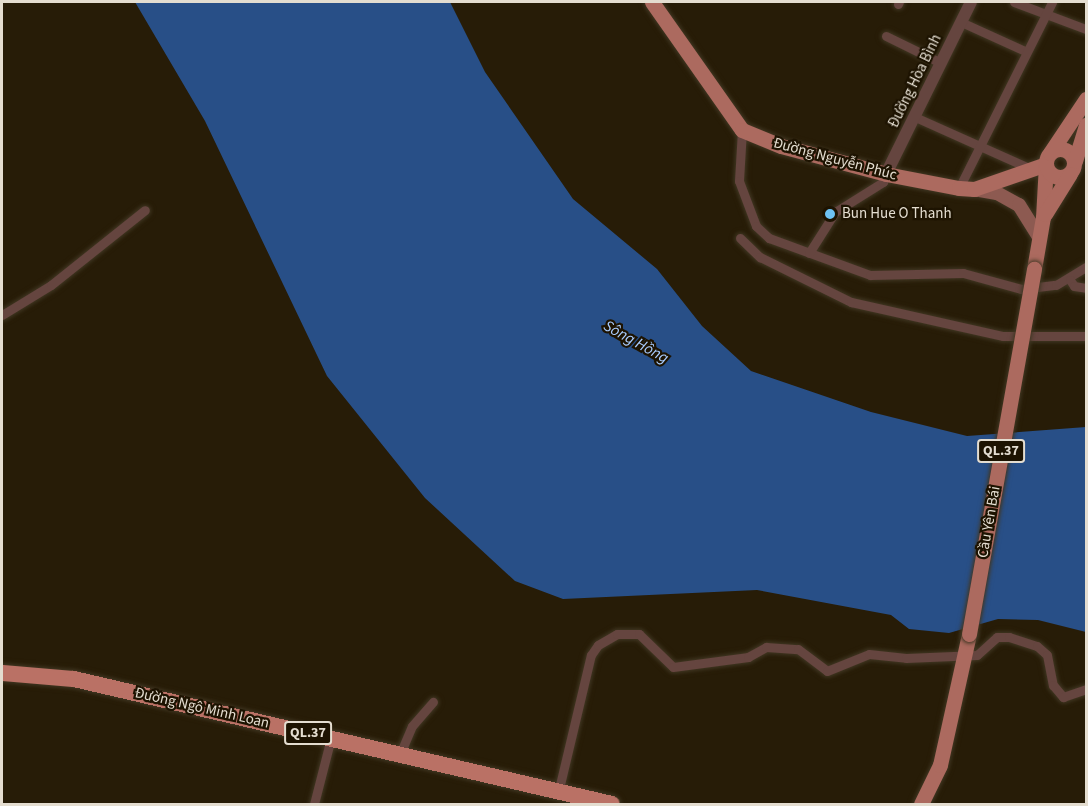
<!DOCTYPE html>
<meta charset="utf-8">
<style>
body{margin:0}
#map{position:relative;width:1088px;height:806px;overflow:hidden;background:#271c07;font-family:"Source Sans 3",sans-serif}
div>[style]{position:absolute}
.water>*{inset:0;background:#284f87}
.roads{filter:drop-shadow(0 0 2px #413723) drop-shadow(0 0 2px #413723)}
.minor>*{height:9px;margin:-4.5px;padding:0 4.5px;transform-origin:4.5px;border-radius:4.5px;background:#65453f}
.tertiary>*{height:12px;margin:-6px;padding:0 6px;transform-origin:6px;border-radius:6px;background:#65453f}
.secondary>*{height:14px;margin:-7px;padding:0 7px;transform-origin:7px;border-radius:7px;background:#8d5a51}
.primary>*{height:15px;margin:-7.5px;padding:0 7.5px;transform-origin:7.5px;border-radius:7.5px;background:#ac6a5f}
.primary>.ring{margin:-7.5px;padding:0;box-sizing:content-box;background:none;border:15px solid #ac6a5f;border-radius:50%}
.trunk>*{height:16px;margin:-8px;padding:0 8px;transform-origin:8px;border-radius:8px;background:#ba7165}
.bridges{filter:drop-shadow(0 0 2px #413723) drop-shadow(0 0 2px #413723)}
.primary-bridge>*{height:15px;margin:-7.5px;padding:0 7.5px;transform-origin:7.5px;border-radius:7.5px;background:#ac6a5f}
.dots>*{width:16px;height:16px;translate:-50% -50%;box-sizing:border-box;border:3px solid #1d1301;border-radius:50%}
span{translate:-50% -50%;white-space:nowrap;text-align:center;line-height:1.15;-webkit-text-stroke:4.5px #1d1301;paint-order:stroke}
.shield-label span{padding:2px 4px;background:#1d1301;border:2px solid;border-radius:4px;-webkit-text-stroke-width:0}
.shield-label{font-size:14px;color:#e4ddd0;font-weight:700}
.street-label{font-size:15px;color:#e4ddd0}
.poi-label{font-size:15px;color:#e4ddd0}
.left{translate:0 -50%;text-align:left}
.water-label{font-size:16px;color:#aacdff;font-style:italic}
.frame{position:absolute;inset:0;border:3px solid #e4ddd0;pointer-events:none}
</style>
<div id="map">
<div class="water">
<i style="clip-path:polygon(135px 2px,450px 2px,485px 72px,573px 199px,657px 269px,702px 326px,751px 371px,871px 412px,967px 436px,1086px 427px,1086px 632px,1038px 620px,998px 619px,949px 633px,909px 629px,891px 615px,757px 590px,563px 599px,515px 581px,425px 498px,327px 376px,205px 121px)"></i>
</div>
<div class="roads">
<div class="minor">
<i style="left:1014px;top:2px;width:77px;rotate:20.6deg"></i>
<i style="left:898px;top:4px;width:2px;rotate:-63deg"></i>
<i style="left:961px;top:22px;width:72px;rotate:24.4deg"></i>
<i style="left:886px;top:36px;width:61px;rotate:26.1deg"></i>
<i style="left:915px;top:117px;width:127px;rotate:24.1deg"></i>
<i style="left:742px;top:130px;width:51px;rotate:93.4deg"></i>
<i style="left:739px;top:181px;width:48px;rotate:69.3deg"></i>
<i style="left:756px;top:226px;width:18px;rotate:43deg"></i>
<i style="left:769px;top:238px;width:108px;rotate:20.1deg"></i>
<i style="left:870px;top:275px;width:93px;rotate:-1.2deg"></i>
<i style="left:963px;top:273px;width:60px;rotate:15.4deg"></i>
<i style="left:1021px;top:289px;width:35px;rotate:-7deg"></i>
<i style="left:1056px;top:285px;width:35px;rotate:-31deg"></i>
<i style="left:959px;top:188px;width:208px;rotate:-63.4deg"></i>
<i style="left:740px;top:238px;width:28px;rotate:44deg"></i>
<i style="left:760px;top:257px;width:102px;rotate:26.3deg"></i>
<i style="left:851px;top:302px;width:156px;rotate:12.6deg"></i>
<i style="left:1003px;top:336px;width:83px"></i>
<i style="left:809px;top:253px;width:49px;rotate:-57.6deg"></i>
<i style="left:835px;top:212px;width:57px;rotate:-32deg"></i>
<i style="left:883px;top:182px;width:9px;rotate:-69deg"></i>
<i style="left:1070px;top:280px;width:7px;rotate:56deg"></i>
<i style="left:1074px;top:286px;width:12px;rotate:9deg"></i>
<i style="left:2px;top:315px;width:57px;rotate:-31.5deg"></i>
<i style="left:51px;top:285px;width:120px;rotate:-38.6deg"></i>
<i style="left:400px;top:754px;width:30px;rotate:-67deg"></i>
<i style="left:412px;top:726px;width:32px;rotate:-49deg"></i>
<i style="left:558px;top:793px;width:142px;rotate:-76.6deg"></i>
<i style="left:591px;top:655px;width:12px;rotate:-55deg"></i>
<i style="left:598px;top:645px;width:22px;rotate:-30deg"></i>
<i style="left:617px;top:634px;width:22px"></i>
<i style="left:639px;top:634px;width:47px;rotate:44.1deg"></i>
<i style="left:673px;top:667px;width:76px;rotate:-7.6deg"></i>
<i style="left:748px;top:657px;width:21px;rotate:-29deg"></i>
<i style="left:766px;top:647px;width:32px;rotate:4deg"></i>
<i style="left:798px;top:649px;width:36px;rotate:37deg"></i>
<i style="left:827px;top:671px;width:45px;rotate:-22deg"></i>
<i style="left:869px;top:654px;width:37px;rotate:6deg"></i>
<i style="left:906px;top:658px;width:71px;rotate:-2.4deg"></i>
<i style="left:977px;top:655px;width:27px;rotate:-42deg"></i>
<i style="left:997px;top:637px;width:12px"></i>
<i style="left:1009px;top:637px;width:29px;rotate:18deg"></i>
<i style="left:1037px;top:646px;width:13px;rotate:42deg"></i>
<i style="left:1047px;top:655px;width:31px;rotate:79deg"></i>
<i style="left:1053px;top:685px;width:16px;rotate:50deg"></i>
<i style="left:1063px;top:697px;width:24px;rotate:-19deg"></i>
<i style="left:314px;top:804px;width:68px;rotate:-75.6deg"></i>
</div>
<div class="tertiary">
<i style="left:886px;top:174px;width:192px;rotate:-63.7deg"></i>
</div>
<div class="secondary">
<i style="left:974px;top:189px;width:23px;rotate:10deg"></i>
<i style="left:997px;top:193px;width:25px;rotate:29deg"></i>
<i style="left:1019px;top:205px;width:39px;rotate:58deg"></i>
</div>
<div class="primary">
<i style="left:652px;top:2px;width:156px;rotate:54.9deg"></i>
<i style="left:742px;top:130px;width:42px;rotate:22.3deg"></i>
<i style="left:781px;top:146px;width:109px;rotate:14.9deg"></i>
<i style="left:886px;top:174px;width:74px;rotate:10.9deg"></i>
<i style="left:959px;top:188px;width:15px;rotate:4deg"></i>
<i style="left:974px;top:189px;width:76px;rotate:-19.1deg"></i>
<i style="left:1046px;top:164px;width:53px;rotate:93.2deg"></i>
<i style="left:1043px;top:217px;width:53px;rotate:99.8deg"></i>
<i class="ring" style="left:1046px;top:149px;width:13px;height:13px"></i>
<i style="left:1050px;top:153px;width:65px;rotate:-56.3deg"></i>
<i style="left:1075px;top:161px;width:38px;rotate:-73deg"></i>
<i style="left:1045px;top:214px;width:47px;rotate:-58deg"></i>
<i style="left:921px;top:804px;width:43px;rotate:-64deg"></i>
<i style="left:940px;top:765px;width:134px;rotate:-77.5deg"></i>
</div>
<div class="trunk">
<i style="left:2px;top:673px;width:72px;rotate:4.8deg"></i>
<i style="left:74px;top:679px;width:552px;rotate:13.08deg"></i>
</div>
</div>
<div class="bridges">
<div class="primary-bridge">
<i style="left:969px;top:634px;width:371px;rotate:-79.9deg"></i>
</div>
</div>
<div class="dots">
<i style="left:830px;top:214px;background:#6ec2f3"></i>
</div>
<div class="shield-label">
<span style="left:1001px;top:451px">QL.37</span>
<span style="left:308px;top:733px">QL.37</span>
</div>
<div class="street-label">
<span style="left:915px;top:81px;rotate:-64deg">Đường Hòa Bình</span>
<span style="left:835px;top:159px;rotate:15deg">Đường Nguyễn Phúc</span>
<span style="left:989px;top:522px;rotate:-80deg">Cầu Yên Bái</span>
<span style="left:202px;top:708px;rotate:13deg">Đường Ngô Minh Loan</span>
</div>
<div class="poi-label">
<span class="left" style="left:842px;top:214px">Bun Hue O Thanh</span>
</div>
<div class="water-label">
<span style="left:636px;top:342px;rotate:29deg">Sông Hồng</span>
</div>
<div class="frame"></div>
</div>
